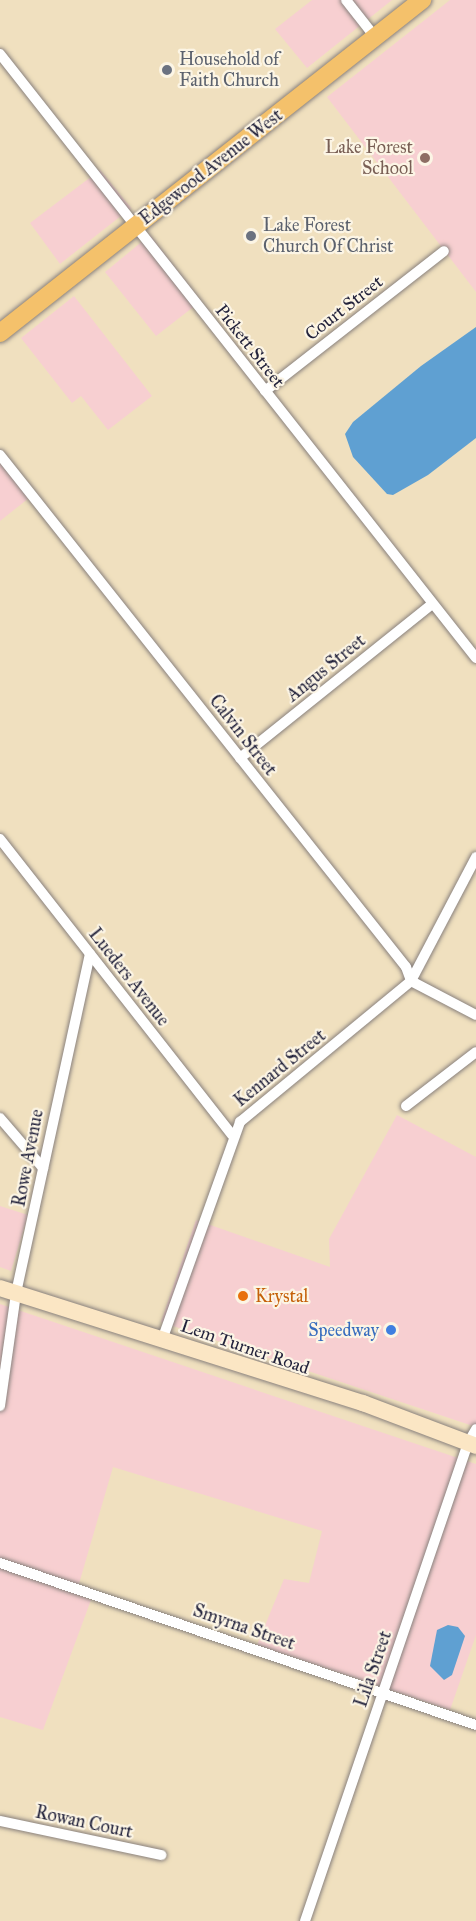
<!DOCTYPE html>
<style>
body{margin:0}
#map{position:relative;width:476px;height:1921px;overflow:hidden;background:#f0e0bf;font-family:"IM FELL Great Primer",serif}
div>[style]{position:absolute}
.built>*{inset:0;background:#f7cfd1}
.water>*{inset:0;background:#5fa0d2}
.roads{filter:drop-shadow(0 0 2px #89817d) drop-shadow(0 0 2px #89817d)}
.street>*{height:10px;margin:-5px;padding:0 5px;transform-origin:5px;border-radius:5px;background:#fff}
.secondary>*{height:16px;margin:-8px;padding:0 8px;transform-origin:8px;border-radius:8px;background:#fbe6c4}
.primary>*{height:18px;margin:-9px;padding:0 9px;transform-origin:9px;border-radius:9px;background:#f4c16b}
.dots>*{width:16px;height:16px;translate:-50% -50%;box-sizing:border-box;border:3px solid #fcf5e5;border-radius:50%}
span{translate:-50% -50%;white-space:nowrap;text-align:center;line-height:1.15;-webkit-text-stroke:4.5px #fcf5e5;paint-order:stroke}
.worship-label{font-size:18px;color:#5b616d}
.left{translate:0 -50%;text-align:left}
.education-label{font-size:18px;color:#785e54}
.right{translate:-100% -50%;text-align:right}
.street-label{font-size:18px;color:#22223b}
.food-label{font-size:18px;color:#c56008}
.shop-label{font-size:18px;color:#366cbe}
</style>
<div id="map">
<div class="built">
<i style="clip-path:polygon(312px 0,392px 0,307px 68px,275px 29px)"></i>
<i style="clip-path:polygon(450px 0,476px 0,476px 292px,327px 97px)"></i>
<i style="clip-path:polygon(100px 170px,131px 208px,60px 264px,30px 223px)"></i>
<i style="clip-path:polygon(150px 235px,201px 301px,156px 336px,105px 272px)"></i>
<i style="clip-path:polygon(74px 296px,152px 396px,108px 430px,81px 396px,72px 403px,21px 338px)"></i>
<i style="clip-path:polygon(0 463px,29px 498px,0 521px)"></i>
<i style="clip-path:polygon(397px 1115px,476px 1157px,476px 1427px,161px 1322px,196px 1220px,330px 1267px,329px 1239px)"></i>
<i style="clip-path:polygon(0 1206px,28px 1215px,11px 1271px,0 1267px)"></i>
<i style="clip-path:polygon(0 1304px,476px 1464px,476px 1635px,450px 1710px,257px 1645px,284px 1579px,309px 1583px,322px 1531px,113px 1467px,76px 1594px,91px 1600px,43px 1730px,0 1717px)"></i>
</div>
<div class="water">
<i style="clip-path:polygon(476px 327px,476px 438px,428px 475px,393px 495px,387px 494px,353px 457px,345px 434px,353px 422px,421px 366px)"></i>
<i style="clip-path:polygon(448px 1625px,458px 1627px,465px 1636px,452px 1675px,444px 1680px,430px 1666px,437px 1630px)"></i>
</div>
<div class="roads">
<div class="street">
<i style="left:346px;top:0;width:47px;rotate:51.9deg"></i>
<i style="left:0;top:54px;width:769px;rotate:51.76deg"></i>
<i style="left:265px;top:391px;width:227px;rotate:-38deg"></i>
<i style="left:0;top:455px;width:653px;rotate:51.59deg"></i>
<i style="left:406px;top:967px;width:15px;rotate:70deg"></i>
<i style="left:411px;top:981px;width:73px;rotate:27.6deg"></i>
<i style="left:240px;top:758px;width:246px;rotate:-38.7deg"></i>
<i style="left:0;top:839px;width:376px;rotate:51.9deg"></i>
<i style="left:406px;top:1106px;width:88px;rotate:-37.6deg"></i>
<i style="left:0;top:1118px;width:66px;rotate:49.3deg"></i>
<i style="left:162px;top:1340px;width:232px;rotate:-70.3deg"></i>
<i style="left:240px;top:1122px;width:222px;rotate:-39.5deg"></i>
<i style="left:411px;top:981px;width:140px;rotate:-62.3deg"></i>
<i style="left:0;top:1406px;width:114px;rotate:-81.9deg"></i>
<i style="left:16px;top:1293px;width:347px;rotate:-77.7deg"></i>
<i style="left:0;top:1563px;width:503px;rotate:18.8deg"></i>
<i style="left:0;top:1821px;width:165px;rotate:11.9deg"></i>
<i style="left:305px;top:1921px;width:505px;rotate:-71.17deg"></i>
<i style="left:468px;top:1443px;width:16px;rotate:-60deg"></i>
</div>
<div class="secondary">
<i style="left:0;top:1288px;width:381px;rotate:17.6deg"></i>
<i style="left:363px;top:1403px;width:121px;rotate:20.8deg"></i>
</div>
<div class="primary">
<i style="left:0;top:333px;width:538px;rotate:-38.28deg"></i>
</div>
</div>
<div class="dots">
<i style="left:167px;top:70px;background:#6b7280"></i>
<i style="left:425px;top:158px;background:#8d6e63"></i>
<i style="left:251px;top:236px;background:#6b7280"></i>
<i style="left:243px;top:1296px;background:#e8710a"></i>
<i style="left:391px;top:1330px;background:#3f7fe0"></i>
</div>
<div class="worship-label">
<span class="left" style="left:179px;top:70px">Household of<br>Faith Church</span>
<span class="left" style="left:263px;top:236px">Lake Forest<br>Church Of Christ</span>
</div>
<div class="education-label">
<span class="right" style="left:413px;top:158px">Lake Forest<br>School</span>
</div>
<div class="street-label">
<span style="left:211px;top:167px;rotate:-38deg">Edgewood Avenue West</span>
<span style="left:344px;top:308px;rotate:-38deg">Court Street</span>
<span style="left:250px;top:346px;rotate:52deg">Pickett Street</span>
<span style="left:326px;top:668px;rotate:-39deg">Angus Street</span>
<span style="left:243px;top:735px;rotate:52deg">Calvin Street</span>
<span style="left:129px;top:977px;rotate:52deg">Lueders Avenue</span>
<span style="left:280px;top:1068px;rotate:-39deg">Kennard Street</span>
<span style="left:28px;top:1158px;rotate:-79deg">Rowe Avenue</span>
<span style="left:245px;top:1347px;rotate:19deg">Lem Turner Road</span>
<span style="left:244px;top:1627px;rotate:19deg">Smyrna Street</span>
<span style="left:373px;top:1669px;rotate:-71deg">Lila Street</span>
<span style="left:84px;top:1822px;rotate:12deg">Rowan Court</span>
</div>
<div class="food-label">
<span class="left" style="left:255px;top:1296px">Krystal</span>
</div>
<div class="shop-label">
<span class="right" style="left:379px;top:1330px">Speedway</span>
</div>
</div>
